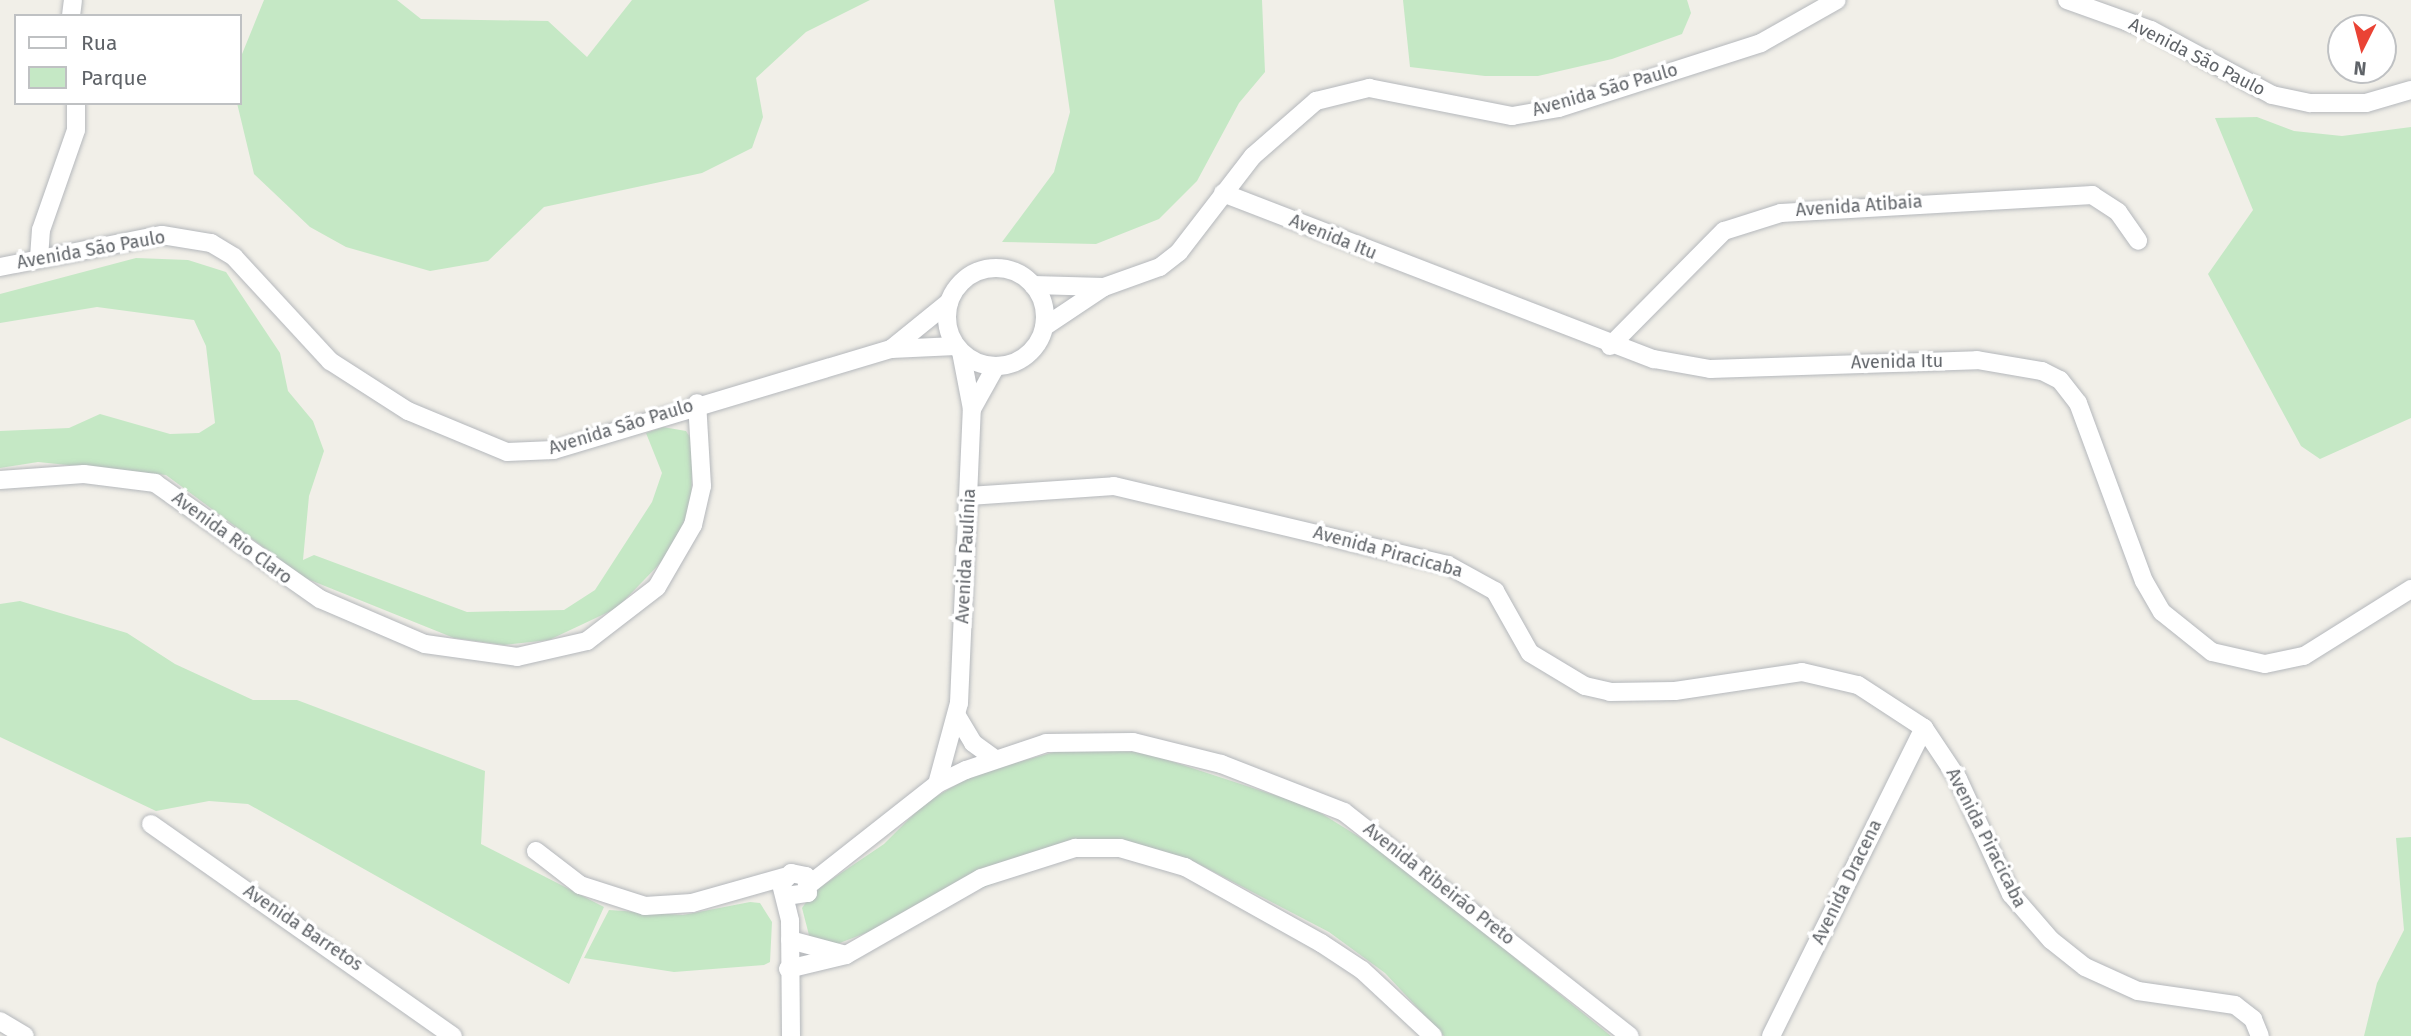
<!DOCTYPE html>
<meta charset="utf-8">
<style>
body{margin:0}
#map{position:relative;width:2411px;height:1036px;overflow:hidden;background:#f1efe8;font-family:"Fira Sans",sans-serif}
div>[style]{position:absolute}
.green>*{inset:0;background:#c5e8c5}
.roads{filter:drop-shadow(0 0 2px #b5b8bc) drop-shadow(0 0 2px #b5b8bc)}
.minor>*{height:18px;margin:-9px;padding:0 9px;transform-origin:9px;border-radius:9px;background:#fff}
.minor>.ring{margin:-9px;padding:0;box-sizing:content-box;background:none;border:18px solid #fff;border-radius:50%}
span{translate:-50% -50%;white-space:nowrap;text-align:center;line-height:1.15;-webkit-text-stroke:7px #fff;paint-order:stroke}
.street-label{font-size:18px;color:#5f6368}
.legend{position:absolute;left:14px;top:14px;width:228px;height:91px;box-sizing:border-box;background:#fff;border:2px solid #bfc1c3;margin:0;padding:9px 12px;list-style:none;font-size:21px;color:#5f6368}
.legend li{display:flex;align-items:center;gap:14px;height:35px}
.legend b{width:35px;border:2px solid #bfc1c3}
.north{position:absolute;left:2327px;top:14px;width:70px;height:70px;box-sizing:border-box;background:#fff;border:2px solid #bfc1c3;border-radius:50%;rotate:186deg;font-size:19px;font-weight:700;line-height:28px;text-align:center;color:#5f6368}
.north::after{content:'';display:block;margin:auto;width:24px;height:32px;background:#ea4335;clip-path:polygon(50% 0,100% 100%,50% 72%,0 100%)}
</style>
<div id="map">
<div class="green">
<i style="clip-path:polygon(264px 0,397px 0,421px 19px,548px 21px,587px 57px,632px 0,870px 0,806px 32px,756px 78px,763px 117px,752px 148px,702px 173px,544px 207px,488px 261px,430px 271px,346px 247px,310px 227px,254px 174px,237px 103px,240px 59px)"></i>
<i style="clip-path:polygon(1054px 0,1262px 0,1265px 72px,1239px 103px,1197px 181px,1159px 219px,1096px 244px,1002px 242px,1054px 172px,1070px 112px)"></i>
<i style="clip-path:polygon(1403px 0,1687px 0,1691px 13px,1682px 34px,1612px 59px,1538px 76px,1485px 76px,1410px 67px)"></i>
<i style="clip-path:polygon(2257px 117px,2294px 131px,2342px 136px,2411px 127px,2411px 418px,2320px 459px,2301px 446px,2208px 274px,2253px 210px,2215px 118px)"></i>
<i style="clip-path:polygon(136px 258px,188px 260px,226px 272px,280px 353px,288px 391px,313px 421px,324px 451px,309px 496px,303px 560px,314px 555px,467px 612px,564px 610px,595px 590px,652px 502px,662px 473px,646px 433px,663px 427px,686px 431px,693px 442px,691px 505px,671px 552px,617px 608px,549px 640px,504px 645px,454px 638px,305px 578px,166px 475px,38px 462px,0 468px,0 431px,69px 428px,100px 414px,170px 434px,199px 433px,215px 423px,206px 346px,194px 320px,97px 307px,0 323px,0 294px)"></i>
<i style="clip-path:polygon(20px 601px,127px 633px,175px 664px,253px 700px,297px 700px,485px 771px,481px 844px,604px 907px,569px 984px,248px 804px,209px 801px,156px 811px,0 737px,0 604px)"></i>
<i style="clip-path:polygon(1072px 747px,1146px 753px,1311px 807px,1390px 856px,1611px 1036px,1444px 1036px,1385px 973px,1329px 932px,1193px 861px,1127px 843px,1096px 844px,832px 946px,810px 939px,802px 908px,813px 892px,884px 844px,925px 803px,973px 775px)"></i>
<i style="clip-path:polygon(2411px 837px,2411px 1036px,2364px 1036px,2377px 983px,2404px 930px,2396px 838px)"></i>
<i style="clip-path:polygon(750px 902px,760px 903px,772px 922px,770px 962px,764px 965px,674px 972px,584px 958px,609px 910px,683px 915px)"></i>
</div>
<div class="roads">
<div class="minor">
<i style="left:2067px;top:0;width:89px;rotate:19.7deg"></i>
<i style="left:2151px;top:30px;width:137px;rotate:28.2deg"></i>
<i style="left:2272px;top:95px;width:39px;rotate:12deg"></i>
<i style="left:2310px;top:103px;width:56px"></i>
<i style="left:2366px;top:103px;width:47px;rotate:-16.1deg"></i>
<i style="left:71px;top:16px;width:16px;rotate:-83deg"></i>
<i style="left:1223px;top:193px;width:462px;rotate:21.1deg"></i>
<i style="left:1654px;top:359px;width:57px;rotate:10.1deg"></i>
<i style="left:1710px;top:369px;width:267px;rotate:-1.9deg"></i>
<i style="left:1977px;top:360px;width:66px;rotate:9.6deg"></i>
<i style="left:2042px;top:371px;width:20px;rotate:27deg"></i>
<i style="left:2060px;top:380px;width:29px;rotate:52deg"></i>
<i style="left:2078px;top:403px;width:190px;rotate:69.7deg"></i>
<i style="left:2144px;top:581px;width:36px;rotate:60deg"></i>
<i style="left:2162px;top:612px;width:64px;rotate:38.7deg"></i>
<i style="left:2212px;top:652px;width:54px;rotate:12.8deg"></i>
<i style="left:2265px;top:664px;width:40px;rotate:-12deg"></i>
<i style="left:2304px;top:656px;width:126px;rotate:-32.1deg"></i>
<i style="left:39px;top:258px;width:28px;rotate:-86deg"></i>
<i style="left:41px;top:230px;width:106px;rotate:-70.7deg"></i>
<i style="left:76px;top:130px;width:27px;rotate:-90deg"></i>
<i style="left:0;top:267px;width:165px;rotate:-11.2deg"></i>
<i style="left:162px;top:235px;width:50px;rotate:9.3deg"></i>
<i style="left:211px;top:243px;width:27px;rotate:31deg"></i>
<i style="left:234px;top:257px;width:142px;rotate:47.3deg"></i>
<i style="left:330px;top:361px;width:93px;rotate:32.7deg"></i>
<i style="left:408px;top:411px;width:107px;rotate:22.5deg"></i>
<i style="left:507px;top:452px;width:47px;rotate:-2.4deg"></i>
<i style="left:554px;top:450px;width:352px;rotate:-16.7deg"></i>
<i style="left:891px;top:349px;width:65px;rotate:-2.6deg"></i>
<i class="ring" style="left:947px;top:268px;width:80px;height:80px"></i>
<i style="left:1033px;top:285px;width:71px;rotate:1.6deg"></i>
<i style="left:1044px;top:327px;width:72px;rotate:-33.7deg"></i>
<i style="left:1104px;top:287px;width:59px;rotate:-19.7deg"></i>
<i style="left:1160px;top:267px;width:24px;rotate:-38deg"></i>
<i style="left:1179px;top:252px;width:121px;rotate:-52.4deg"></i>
<i style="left:1253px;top:156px;width:84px;rotate:-41.1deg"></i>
<i style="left:1316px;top:101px;width:55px;rotate:-13.8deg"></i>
<i style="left:1369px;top:88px;width:146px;rotate:11.1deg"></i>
<i style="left:1512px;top:116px;width:48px;rotate:-9.7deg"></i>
<i style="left:1559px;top:108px;width:212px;rotate:-17.8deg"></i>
<i style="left:1761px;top:43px;width:87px;rotate:-29.5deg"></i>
<i style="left:1610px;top:346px;width:162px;rotate:-45.3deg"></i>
<i style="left:1724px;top:231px;width:60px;rotate:-17.5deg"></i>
<i style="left:1781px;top:213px;width:312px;rotate:-3.3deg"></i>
<i style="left:2092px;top:195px;width:31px;rotate:33deg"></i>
<i style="left:2118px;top:212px;width:35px;rotate:55deg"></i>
<i style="left:891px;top:349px;width:75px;rotate:-39deg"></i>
<i style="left:972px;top:409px;width:49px;rotate:-60.8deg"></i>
<i style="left:0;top:480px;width:84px;rotate:-4.1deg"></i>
<i style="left:84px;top:474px;width:72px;rotate:7.2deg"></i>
<i style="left:155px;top:483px;width:202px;rotate:35.1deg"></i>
<i style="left:320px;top:599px;width:114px;rotate:23.2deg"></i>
<i style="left:425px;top:644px;width:93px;rotate:8deg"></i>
<i style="left:517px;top:657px;width:72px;rotate:-12.9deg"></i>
<i style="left:587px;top:641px;width:88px;rotate:-37.6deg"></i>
<i style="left:657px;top:587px;width:72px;rotate:-59.9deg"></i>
<i style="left:693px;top:525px;width:40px;rotate:-77deg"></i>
<i style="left:702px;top:486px;width:83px;rotate:-93.4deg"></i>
<i style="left:969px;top:496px;width:145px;rotate:-3.9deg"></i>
<i style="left:1114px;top:486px;width:343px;rotate:13.3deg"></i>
<i style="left:1448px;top:565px;width:54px;rotate:29deg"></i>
<i style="left:1495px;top:591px;width:71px;rotate:60.6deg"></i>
<i style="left:1530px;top:653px;width:64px;rotate:31deg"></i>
<i style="left:1585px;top:686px;width:26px;rotate:13deg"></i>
<i style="left:1610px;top:692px;width:65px;rotate:-0.9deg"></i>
<i style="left:1675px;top:691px;width:128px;rotate:-8.5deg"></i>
<i style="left:1802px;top:672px;width:57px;rotate:13.1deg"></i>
<i style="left:1858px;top:685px;width:79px;rotate:33.1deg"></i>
<i style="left:1924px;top:728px;width:61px;rotate:56.3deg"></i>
<i style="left:1958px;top:779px;width:127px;rotate:65.3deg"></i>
<i style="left:2011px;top:894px;width:61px;rotate:49deg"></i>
<i style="left:2051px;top:940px;width:43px;rotate:38.5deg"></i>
<i style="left:2085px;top:967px;width:58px;rotate:24.4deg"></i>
<i style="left:2138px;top:991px;width:98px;rotate:8.2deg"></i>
<i style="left:2235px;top:1005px;width:23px;rotate:38deg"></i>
<i style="left:2253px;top:1019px;width:18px;rotate:68deg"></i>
<i style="left:957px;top:716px;width:31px;rotate:59deg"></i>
<i style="left:973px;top:743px;width:26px;rotate:36deg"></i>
<i style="left:937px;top:784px;width:84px;rotate:-74.8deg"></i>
<i style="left:959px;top:703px;width:294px;rotate:-87.5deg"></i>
<i style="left:972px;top:409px;width:58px;rotate:-100.9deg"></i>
<i style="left:151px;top:824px;width:369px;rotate:35.1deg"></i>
<i style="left:536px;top:851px;width:56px;rotate:37.7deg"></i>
<i style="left:580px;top:885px;width:68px;rotate:17.9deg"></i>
<i style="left:645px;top:906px;width:47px;rotate:-3.7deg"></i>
<i style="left:692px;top:903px;width:96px;rotate:-15.8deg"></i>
<i style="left:810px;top:884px;width:162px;rotate:-38.2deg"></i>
<i style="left:937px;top:784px;width:32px;rotate:-26deg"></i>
<i style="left:966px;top:770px;width:84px;rotate:-18.6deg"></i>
<i style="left:1046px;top:743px;width:87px;rotate:-0.7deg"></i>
<i style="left:1133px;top:742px;width:91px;rotate:14deg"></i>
<i style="left:1221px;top:764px;width:132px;rotate:21.3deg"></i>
<i style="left:1344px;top:812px;width:363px;rotate:38.1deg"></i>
<i style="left:786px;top:896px;width:22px;rotate:-8deg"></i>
<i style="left:808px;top:893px;width:17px;rotate:-97deg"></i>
<i style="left:806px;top:876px;width:15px;rotate:-169deg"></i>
<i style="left:791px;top:873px;width:15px;rotate:132deg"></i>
<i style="left:781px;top:884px;width:38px;rotate:76deg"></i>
<i style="left:790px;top:921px;width:115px;rotate:89.5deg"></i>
<i style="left:790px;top:940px;width:58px;rotate:15deg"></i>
<i style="left:788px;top:969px;width:60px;rotate:-13.6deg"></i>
<i style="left:846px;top:955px;width:155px;rotate:-29.7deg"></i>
<i style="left:981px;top:878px;width:99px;rotate:-17.7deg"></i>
<i style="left:1075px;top:848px;width:45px"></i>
<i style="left:1120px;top:848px;width:68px;rotate:16.3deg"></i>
<i style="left:1185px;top:867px;width:156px;rotate:29.2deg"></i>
<i style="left:1321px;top:943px;width:49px;rotate:33.4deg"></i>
<i style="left:1362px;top:970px;width:97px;rotate:42.9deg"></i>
<i style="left:0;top:1021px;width:29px;rotate:31deg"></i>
<i style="left:1771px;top:1036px;width:344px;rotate:-63.6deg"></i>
</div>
</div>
<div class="street-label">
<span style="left:2197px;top:57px;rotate:27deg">Avenida São Paulo</span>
<span style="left:1605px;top:90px;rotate:-16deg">Avenida São Paulo</span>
<span style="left:1859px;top:206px;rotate:-4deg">Avenida Atibaia</span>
<span style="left:1333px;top:237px;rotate:22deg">Avenida Itu</span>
<span style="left:91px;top:250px;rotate:-10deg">Avenida São Paulo</span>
<span style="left:1897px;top:362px;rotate:-1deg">Avenida Itu</span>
<span style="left:621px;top:427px;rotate:-17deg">Avenida São Paulo</span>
<span style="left:232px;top:538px;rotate:36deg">Avenida Rio Claro</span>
<span style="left:1388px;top:552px;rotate:15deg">Avenida Piracicaba</span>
<span style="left:966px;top:556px;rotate:-87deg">Avenida Paulínia</span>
<span style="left:1986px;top:838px;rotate:63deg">Avenida Piracicaba</span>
<span style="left:1847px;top:882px;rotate:-64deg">Avenida Dracena</span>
<span style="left:1439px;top:884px;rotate:38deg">Avenida Ribeirão Preto</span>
<span style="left:303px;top:928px;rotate:34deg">Avenida Barretos</span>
</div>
<ul class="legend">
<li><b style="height:9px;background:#fff"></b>Rua</li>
<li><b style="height:19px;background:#c5e8c5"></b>Parque</li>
</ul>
<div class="north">N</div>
</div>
